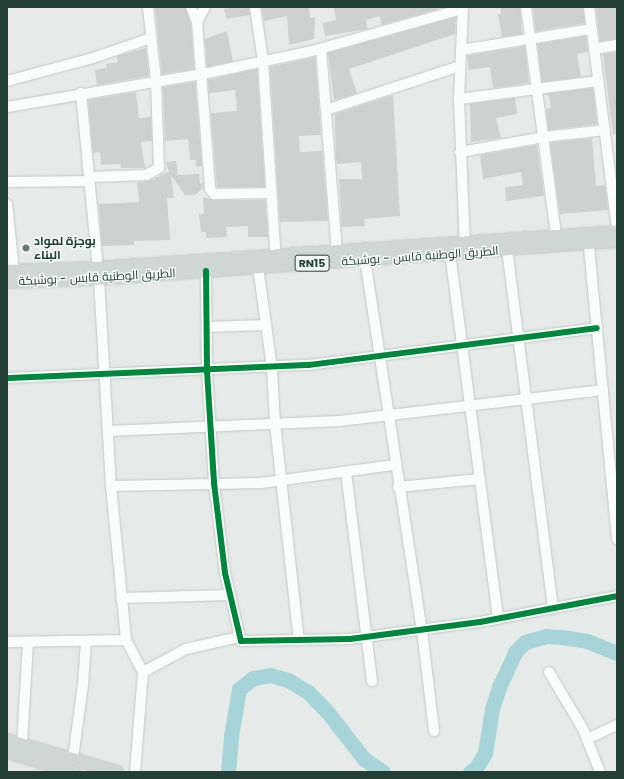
<!DOCTYPE html>
<meta charset="utf-8">
<style>
body{margin:0}
#map{position:relative;width:624px;height:779px;overflow:hidden;background:#e6ebe9;font-family:Poppins,Cairo,sans-serif}
div>[style]{position:absolute}
.river>*{height:15px;margin:-7.5px;padding:0 7.5px;transform-origin:7.5px;border-radius:7.5px;background:#a7d4d9}
.building>*{inset:0;background:#cdd2d0}
.roads{filter:drop-shadow(0 0 1px #c3c8c6) drop-shadow(0 0 1px #c3c8c6)}
.minor>*{height:10px;margin:-5px;padding:0 5px;transform-origin:5px;border-radius:5px;background:#fbfcfc}
.major>*{height:12px;margin:-6px;padding:0 6px;transform-origin:6px;border-radius:6px;background:#ced7d4}
.cycleway>*{height:6px;margin:-3px;padding:0 3px;transform-origin:3px;border-radius:3px;background:#00873e}
.dots>*{width:11px;height:11px;translate:-50% -50%;box-sizing:border-box;border:2px solid #f4faf7;border-radius:50%}
span{translate:-50% -50%;white-space:nowrap;text-align:center;line-height:1.15;-webkit-text-stroke:3px #f4faf7;paint-order:stroke}
.shield-label span{padding:1px 3px;background:#f4faf7;border:1px solid;border-radius:3px;-webkit-text-stroke-width:0}
.shield-label{font-size:11px;color:#233f36;font-weight:700}
.poi-label{font-size:12px;color:#233f36;font-weight:700}
.left{translate:0 -50%;text-align:left}
.street-label{font-size:12px;color:#233f36}
.frame{position:absolute;inset:0;border:8px solid #233f36;pointer-events:none}
</style>
<div id="map">
<div class="river">
<i style="left:228px;top:772px;width:36px;rotate:-85deg"></i>
<i style="left:231px;top:736px;width:48px;rotate:-80.3deg"></i>
<i style="left:239px;top:689px;width:18px;rotate:-38deg"></i>
<i style="left:253px;top:678px;width:17px;rotate:-10deg"></i>
<i style="left:270px;top:675px;width:19px;rotate:16deg"></i>
<i style="left:288px;top:680px;width:23px;rotate:31deg"></i>
<i style="left:308px;top:692px;width:30px;rotate:46deg"></i>
<i style="left:329px;top:714px;width:57px;rotate:52.1deg"></i>
<i style="left:364px;top:759px;width:23px;rotate:34deg"></i>
<i style="left:470px;top:772px;width:7px;rotate:-34deg"></i>
<i style="left:476px;top:768px;width:17px;rotate:-59deg"></i>
<i style="left:485px;top:753px;width:45px;rotate:-81deg"></i>
<i style="left:492px;top:709px;width:23px;rotate:-72deg"></i>
<i style="left:499px;top:687px;width:38px;rotate:-65deg"></i>
<i style="left:515px;top:652px;width:14px;rotate:-45deg"></i>
<i style="left:525px;top:642px;width:22px;rotate:-16deg"></i>
<i style="left:546px;top:636px;width:16px;rotate:4deg"></i>
<i style="left:562px;top:637px;width:25px;rotate:9deg"></i>
<i style="left:587px;top:641px;width:32px;rotate:22deg"></i>
</div>
<div class="building">
<i style="clip-path:polygon(155px 7px,185px 7px,191px 23px,194px 69px,162px 74px)"></i>
<i style="clip-path:polygon(231px 7px,249px 7px,250px 15px,227px 19px,224px 9px)"></i>
<i style="clip-path:polygon(262px 7px,309px 7px,310px 18px,315px 17px,314px 39px,289px 45px,287px 16px,264px 21px)"></i>
<i style="clip-path:polygon(339px 7px,445px 7px,381px 25px,380px 16px,366px 20px,368px 29px,325px 36px,323px 23px,336px 20px,334px 8px)"></i>
<i style="clip-path:polygon(500px 7px,520px 7px,522px 34px,502px 37px,498px 14px,501px 14px)"></i>
<i style="clip-path:polygon(533px 7px,583px 7px,585px 23px,536px 31px)"></i>
<i style="clip-path:polygon(596px 7px,617px 7px,617px 39px,600px 41px)"></i>
<i style="clip-path:polygon(456px 17px,455px 34px,349px 69px,357px 93px,334px 100px,328px 53px)"></i>
<i style="clip-path:polygon(227px 31px,233px 61px,207px 67px,205px 39px)"></i>
<i style="clip-path:polygon(586px 36px,588px 52px,577px 54px,581px 77px,542px 82px,537px 44px)"></i>
<i style="clip-path:polygon(525px 46px,529px 83px,493px 88px,490px 67px,469px 70px,467px 56px)"></i>
<i style="clip-path:polygon(146px 48px,149px 76px,97px 85px,95px 70px,107px 68px,106px 64px,118px 62px,117px 56px)"></i>
<i style="clip-path:polygon(617px 52px,617px 134px,613px 134px,603px 54px)"></i>
<i style="clip-path:polygon(315px 57px,321px 135px,299px 136px,300px 152px,322px 151px,328px 221px,280px 222px,270px 67px)"></i>
<i style="clip-path:polygon(257px 69px,265px 187px,217px 187px,211px 113px,237px 111px,236px 98px,235px 90px,209px 93px,208px 80px)"></i>
<i style="clip-path:polygon(195px 82px,202px 166px,196px 167px,196px 160px,190px 160px,188px 139px,165px 141px,163px 87px)"></i>
<i style="clip-path:polygon(593px 88px,597px 124px,549px 130px,546px 109px,551px 108px,549px 95px,545px 94px)"></i>
<i style="clip-path:polygon(136px 92px,139px 118px,151px 117px,152px 141px,141px 142px,145px 168px,121px 168px,120px 164px,101px 165px,100px 152px,93px 153px,88px 100px)"></i>
<i style="clip-path:polygon(393px 95px,400px 216px,364px 219px,365px 226px,342px 227px,339px 179px,362px 179px,361px 162px,338px 164px,336px 161px,335px 114px)"></i>
<i style="clip-path:polygon(515px 98px,517px 114px,496px 118px,501px 138px,471px 142px,470px 104px)"></i>
<i style="clip-path:polygon(592px 138px,596px 186px,605px 185px,608px 210px,560px 214px,550px 143px)"></i>
<i style="clip-path:polygon(537px 145px,544px 196px,506px 201px,505px 187px,523px 185px,521px 172px,483px 179px,480px 155px)"></i>
<i style="clip-path:polygon(176px 161px,178px 175px,199px 174px,200px 184px,203px 183px,203px 188px,195px 195px,185px 195px,171px 175px,174px 198px,167px 198px,170px 240px,134px 241px,134px 245px,102px 246px,99px 204px,139px 202px,137px 182px,149px 181px,169px 172px,166px 162px)"></i>
<i style="clip-path:polygon(203px 197px,214px 200px,265px 200px,268px 237px,248px 237px,248px 226px,226px 227px,227px 237px,206px 238px,206px 232px,201px 232px,199px 214px,204px 214px)"></i>
</div>
<div class="roads">
<div class="minor">
<i style="left:191px;top:7px;width:16px;rotate:68deg"></i>
<i style="left:205px;top:7px;width:17px;rotate:118deg"></i>
<i style="left:197px;top:22px;width:168px;rotate:85.5deg"></i>
<i style="left:210px;top:189px;width:6px;rotate:51deg"></i>
<i style="left:214px;top:194px;width:57px;rotate:-1deg"></i>
<i style="left:255px;top:7px;width:55px;rotate:81.6deg"></i>
<i style="left:263px;top:61px;width:201px;rotate:86.3deg"></i>
<i style="left:463px;top:7px;width:92px;rotate:92.5deg"></i>
<i style="left:459px;top:99px;width:151px;rotate:87.7deg"></i>
<i style="left:526px;top:7px;width:231px;rotate:82.5deg"></i>
<i style="left:589px;top:7px;width:223px;rotate:82.8deg"></i>
<i style="left:321px;top:49px;width:204px;rotate:85.5deg"></i>
<i style="left:594px;top:49px;width:23px;rotate:-10deg"></i>
<i style="left:461px;top:50px;width:132px;rotate:-9.2deg"></i>
<i style="left:7px;top:81px;width:89px;rotate:-15deg"></i>
<i style="left:93px;top:58px;width:61px;rotate:-19deg"></i>
<i style="left:81px;top:93px;width:187px;rotate:84.5deg"></i>
<i style="left:99px;top:279px;width:207px;rotate:86.7deg"></i>
<i style="left:111px;top:486px;width:155px;rotate:84.4deg"></i>
<i style="left:459px;top:99px;width:140px;rotate:-7.4deg"></i>
<i style="left:7px;top:107px;width:199px;rotate:-9.6deg"></i>
<i style="left:203px;top:74px;width:111px;rotate:-11.9deg"></i>
<i style="left:312px;top:51px;width:156px;rotate:-15.6deg"></i>
<i style="left:326px;top:110px;width:141px;rotate:-18.2deg"></i>
<i style="left:460px;top:152px;width:85px;rotate:-10.1deg"></i>
<i style="left:544px;top:137px;width:61px;rotate:-6.5deg"></i>
<i style="left:89px;top:177px;width:57px;rotate:-2deg"></i>
<i style="left:146px;top:175px;width:15px;rotate:-28deg"></i>
<i style="left:159px;top:168px;width:88px;rotate:-92deg"></i>
<i style="left:156px;top:80px;width:73px;rotate:-96.3deg"></i>
<i style="left:7px;top:182px;width:82px;rotate:-0.7deg"></i>
<i style="left:7px;top:204px;width:67px;rotate:84deg"></i>
<i style="left:588px;top:237px;width:304px;rotate:84.5deg"></i>
<i style="left:507px;top:249px;width:361px;rotate:82.7deg"></i>
<i style="left:450px;top:253px;width:369px;rotate:82.5deg"></i>
<i style="left:365px;top:259px;width:375px;rotate:81.3deg"></i>
<i style="left:422px;top:630px;width:102px;rotate:83.2deg"></i>
<i style="left:258px;top:267px;width:102px;rotate:82.1deg"></i>
<i style="left:272px;top:368px;width:56px;rotate:86.9deg"></i>
<i style="left:275px;top:424px;width:217px;rotate:83.7deg"></i>
<i style="left:206px;top:271px;width:100px;rotate:89.4deg"></i>
<i style="left:207px;top:371px;width:112px;rotate:86.4deg"></i>
<i style="left:214px;top:483px;width:91px;rotate:83deg"></i>
<i style="left:225px;top:573px;width:70px;rotate:76.8deg"></i>
<i style="left:241px;top:641px;width:109px;rotate:-1.1deg"></i>
<i style="left:350px;top:639px;width:131px;rotate:-7.5deg"></i>
<i style="left:480px;top:622px;width:139px;rotate:-10.7deg"></i>
<i style="left:207px;top:327px;width:59px;rotate:-1.9deg"></i>
<i style="left:7px;top:378px;width:302px;rotate:-2.5deg"></i>
<i style="left:309px;top:365px;width:290px;rotate:-7.3deg"></i>
<i style="left:108px;top:431px;width:231px;rotate:-2.5deg"></i>
<i style="left:339px;top:421px;width:266px;rotate:-6.7deg"></i>
<i style="left:346px;top:472px;width:211px;rotate:82.9deg"></i>
<i style="left:111px;top:486px;width:150px;rotate:-1.1deg"></i>
<i style="left:261px;top:483px;width:135px;rotate:-7.7deg"></i>
<i style="left:398px;top:487px;width:82px;rotate:-5.6deg"></i>
<i style="left:121px;top:598px;width:109px;rotate:-1.6deg"></i>
<i style="left:7px;top:642px;width:119px;rotate:-1deg"></i>
<i style="left:126px;top:640px;width:36px;rotate:62deg"></i>
<i style="left:143px;top:672px;width:49px;rotate:-28.1deg"></i>
<i style="left:186px;top:649px;width:54px;rotate:-12.8deg"></i>
<i style="left:549px;top:672px;width:66px;rotate:59.2deg"></i>
<i style="left:583px;top:729px;width:46px;rotate:68.4deg"></i>
<i style="left:587px;top:739px;width:33px;rotate:-25deg"></i>
<i style="left:22px;top:744px;width:102px;rotate:-86.6deg"></i>
<i style="left:73px;top:758px;width:74px;rotate:-82.2deg"></i>
<i style="left:83px;top:685px;width:44px;rotate:-86.1deg"></i>
<i style="left:135px;top:772px;width:100px;rotate:-85.4deg"></i>
</div>
<div class="major">
<i style="left:7px;top:271px;width:87px;rotate:-2deg"></i>
<i style="left:94px;top:268px;width:524px;rotate:-3.94deg"></i>
<i style="left:7px;top:282px;width:88px;rotate:-2deg"></i>
<i style="left:95px;top:279px;width:523px;rotate:-4.16deg"></i>
<i style="left:7px;top:740px;width:115px;rotate:16.2deg"></i>
<i style="left:7px;top:752px;width:70px;rotate:16.6deg"></i>
</div>
</div>
<div class="cycleway">
<i style="left:206px;top:271px;width:100px;rotate:89.4deg"></i>
<i style="left:207px;top:371px;width:112px;rotate:86.4deg"></i>
<i style="left:214px;top:483px;width:91px;rotate:83deg"></i>
<i style="left:225px;top:573px;width:70px;rotate:76.8deg"></i>
<i style="left:241px;top:641px;width:109px;rotate:-1.1deg"></i>
<i style="left:350px;top:639px;width:131px;rotate:-7.5deg"></i>
<i style="left:480px;top:622px;width:139px;rotate:-10.7deg"></i>
<i style="left:7px;top:378px;width:302px;rotate:-2.5deg"></i>
<i style="left:309px;top:365px;width:290px;rotate:-7.3deg"></i>
</div>
<div class="dots">
<i style="left:26px;top:248px;background:#677b75"></i>
</div>
<div class="shield-label">
<span style="left:312px;top:263px">RN15</span>
</div>
<div class="poi-label">
<span class="left" style="left:34px;top:248px">بوجزة لمواد<br>البناء</span>
</div>
<div class="street-label">
<span style="left:420px;top:256px;rotate:-4deg">الطريق الوطنية قابس - بوشبكة</span>
<span style="left:97px;top:277px;rotate:-3deg">الطريق الوطنية قابس - بوشبكة</span>
</div>
<div class="frame"></div>
</div>
